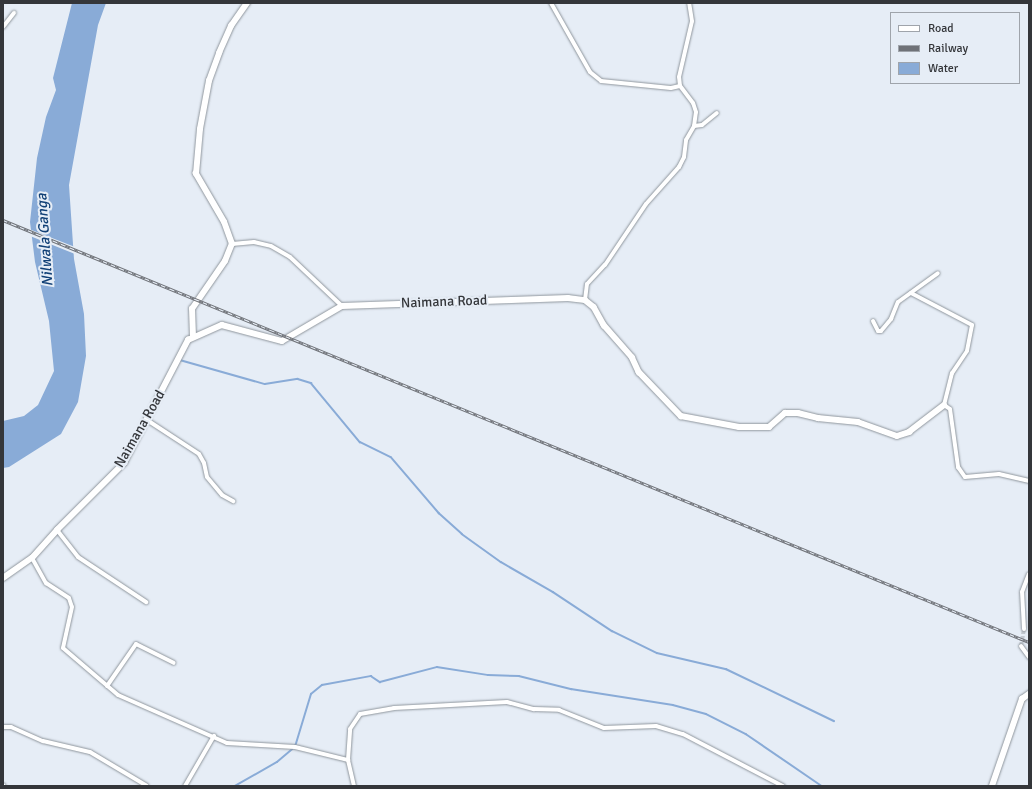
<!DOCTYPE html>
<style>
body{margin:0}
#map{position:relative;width:1032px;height:789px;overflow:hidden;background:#e6edf6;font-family:Signika,sans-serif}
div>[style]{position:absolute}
.water>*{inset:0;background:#89abd7}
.pier>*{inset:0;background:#e6edf6}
.stream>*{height:1.5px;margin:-0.75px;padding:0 0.75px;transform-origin:0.75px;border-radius:0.75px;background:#89abd7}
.street-tunnel>*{height:4px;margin-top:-2px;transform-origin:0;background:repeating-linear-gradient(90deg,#c2c8d0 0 4px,transparent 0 6px)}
.roads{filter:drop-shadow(0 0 1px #8f969d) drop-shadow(0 0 1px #8f969d)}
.street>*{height:4px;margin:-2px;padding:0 2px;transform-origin:2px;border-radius:2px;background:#fff}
.secondary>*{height:5.5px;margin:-2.75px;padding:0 2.75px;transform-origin:2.75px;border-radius:2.75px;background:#fff}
.rail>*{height:3px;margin-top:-1.5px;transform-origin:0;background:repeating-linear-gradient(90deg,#e6edf6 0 4.5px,#6f7278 0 9px);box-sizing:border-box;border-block:1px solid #6f7278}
span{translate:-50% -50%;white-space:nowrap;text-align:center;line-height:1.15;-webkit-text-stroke:4px #e6edf6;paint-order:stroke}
.street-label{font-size:14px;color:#34363a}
.water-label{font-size:15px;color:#114076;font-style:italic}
.frame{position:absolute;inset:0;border:4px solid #34363a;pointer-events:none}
.legend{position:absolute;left:890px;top:12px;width:130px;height:72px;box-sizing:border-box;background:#e6edf6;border:1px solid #9fa4ab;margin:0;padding:5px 7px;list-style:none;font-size:12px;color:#34363a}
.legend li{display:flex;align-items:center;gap:8px;height:20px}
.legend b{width:20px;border:1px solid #9fa4ab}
</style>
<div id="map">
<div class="water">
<i style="clip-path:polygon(72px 3px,106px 3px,98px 25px,69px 185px,74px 259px,84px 314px,86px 356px,78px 402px,61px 434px,9px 467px,3px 468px,3px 421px,24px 416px,38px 405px,54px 371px,49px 321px,35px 262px,30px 222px,37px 158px,46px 117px,56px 90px,53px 78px)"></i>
</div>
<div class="pier">
<i style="clip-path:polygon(29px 229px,75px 247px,75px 254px,30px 236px)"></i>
</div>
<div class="stream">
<i style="left:180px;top:360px;width:88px;rotate:15.8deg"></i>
<i style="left:265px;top:384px;width:33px;rotate:-9deg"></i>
<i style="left:298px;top:379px;width:14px;rotate:17deg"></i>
<i style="left:311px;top:383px;width:77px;rotate:50.3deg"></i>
<i style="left:360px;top:442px;width:34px;rotate:26deg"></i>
<i style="left:391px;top:457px;width:74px;rotate:49.4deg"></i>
<i style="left:439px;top:513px;width:31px;rotate:42deg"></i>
<i style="left:462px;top:534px;width:48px;rotate:35.7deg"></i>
<i style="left:501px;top:562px;width:60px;rotate:30deg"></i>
<i style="left:553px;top:592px;width:71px;rotate:33.5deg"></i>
<i style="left:612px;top:631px;width:50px;rotate:26.1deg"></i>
<i style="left:657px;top:653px;width:71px;rotate:13.1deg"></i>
<i style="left:726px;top:669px;width:120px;rotate:25.7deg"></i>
<i style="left:235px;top:786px;width:48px;rotate:-29.7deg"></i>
<i style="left:277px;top:762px;width:23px;rotate:-40deg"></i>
<i style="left:295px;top:747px;width:55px;rotate:-73.2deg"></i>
<i style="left:311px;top:694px;width:14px;rotate:-39deg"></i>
<i style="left:322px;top:685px;width:50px;rotate:-10.4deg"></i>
<i style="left:371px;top:676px;width:11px;rotate:34deg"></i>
<i style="left:380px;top:682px;width:59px;rotate:-14.7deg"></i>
<i style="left:437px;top:667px;width:52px;rotate:8.9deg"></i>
<i style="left:488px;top:675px;width:31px;rotate:2deg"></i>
<i style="left:519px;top:676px;width:54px;rotate:14deg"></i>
<i style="left:571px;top:689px;width:103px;rotate:8.9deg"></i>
<i style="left:673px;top:705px;width:34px;rotate:15deg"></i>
<i style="left:706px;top:714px;width:45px;rotate:26.6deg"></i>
<i style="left:746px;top:734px;width:92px;rotate:34.4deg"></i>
</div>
<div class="street-tunnel">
<i style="left:1021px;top:646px;width:17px;rotate:-80deg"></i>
</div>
<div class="roads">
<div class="street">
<i style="left:551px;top:3px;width:79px;rotate:60.5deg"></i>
<i style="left:590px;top:72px;width:14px;rotate:39deg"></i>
<i style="left:601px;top:81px;width:70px;rotate:5.7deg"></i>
<i style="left:671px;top:88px;width:9px;rotate:-13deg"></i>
<i style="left:3px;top:27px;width:18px;rotate:-52deg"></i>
<i style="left:694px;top:126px;width:8px;rotate:-7deg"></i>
<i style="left:702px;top:125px;width:19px;rotate:-39deg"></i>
<i style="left:232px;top:244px;width:22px;rotate:-5deg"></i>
<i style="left:254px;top:242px;width:17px;rotate:13deg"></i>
<i style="left:271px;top:246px;width:22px;rotate:30deg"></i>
<i style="left:290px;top:257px;width:71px;rotate:43.3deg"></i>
<i style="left:911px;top:293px;width:69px;rotate:27.7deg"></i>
<i style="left:972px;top:325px;width:26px;rotate:101deg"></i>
<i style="left:967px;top:351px;width:27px;rotate:124deg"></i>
<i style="left:952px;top:373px;width:33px;rotate:104deg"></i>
<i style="left:944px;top:405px;width:7px;rotate:34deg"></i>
<i style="left:950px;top:409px;width:59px;rotate:82.1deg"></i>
<i style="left:958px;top:467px;width:12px;rotate:55deg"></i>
<i style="left:965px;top:477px;width:34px;rotate:-5deg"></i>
<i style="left:999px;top:474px;width:31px;rotate:13deg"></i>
<i style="left:585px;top:300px;width:16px;rotate:-83deg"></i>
<i style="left:587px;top:284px;width:26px;rotate:-47deg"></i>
<i style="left:605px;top:265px;width:73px;rotate:-56.1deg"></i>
<i style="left:646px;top:204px;width:50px;rotate:-48.3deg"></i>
<i style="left:679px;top:167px;width:11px;rotate:-63deg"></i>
<i style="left:684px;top:157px;width:17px;rotate:-83deg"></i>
<i style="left:686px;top:140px;width:16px;rotate:-60deg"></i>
<i style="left:694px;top:126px;width:14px;rotate:-82deg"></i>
<i style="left:696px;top:112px;width:9px;rotate:-108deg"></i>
<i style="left:693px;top:103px;width:21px;rotate:-127deg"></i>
<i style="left:680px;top:86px;width:9px;rotate:-96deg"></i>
<i style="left:679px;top:77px;width:57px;rotate:-76.9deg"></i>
<i style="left:692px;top:21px;width:18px;rotate:-99deg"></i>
<i style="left:873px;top:321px;width:11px;rotate:63deg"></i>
<i style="left:878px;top:331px;width:3px"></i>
<i style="left:881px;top:331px;width:16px;rotate:-50deg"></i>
<i style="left:891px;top:319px;width:18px;rotate:-68deg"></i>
<i style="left:898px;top:302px;width:49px;rotate:-35.9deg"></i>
<i style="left:147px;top:420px;width:62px;rotate:33.2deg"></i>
<i style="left:199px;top:454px;width:10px;rotate:61deg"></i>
<i style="left:204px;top:463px;width:14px;rotate:78deg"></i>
<i style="left:207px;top:477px;width:23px;rotate:50deg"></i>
<i style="left:222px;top:495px;width:13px;rotate:29deg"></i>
<i style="left:57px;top:530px;width:34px;rotate:52deg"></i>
<i style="left:78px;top:557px;width:82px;rotate:33.5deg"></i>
<i style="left:32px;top:558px;width:29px;rotate:61deg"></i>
<i style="left:46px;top:583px;width:27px;rotate:33deg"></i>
<i style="left:69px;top:598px;width:9px;rotate:72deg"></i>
<i style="left:72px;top:607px;width:42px;rotate:102.4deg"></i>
<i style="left:63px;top:648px;width:72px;rotate:40.5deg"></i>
<i style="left:118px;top:695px;width:119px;rotate:23.8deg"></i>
<i style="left:227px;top:743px;width:68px;rotate:3.4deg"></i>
<i style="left:295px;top:747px;width:55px;rotate:13.8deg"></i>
<i style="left:1024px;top:629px;width:37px;rotate:-93deg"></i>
<i style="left:1022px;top:592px;width:19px;rotate:-69deg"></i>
<i style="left:1021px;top:646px;width:14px;rotate:54deg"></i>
<i style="left:107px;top:686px;width:51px;rotate:-55.4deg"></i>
<i style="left:136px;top:644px;width:42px;rotate:26.6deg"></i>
<i style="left:3px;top:727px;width:8px"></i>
<i style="left:11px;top:727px;width:35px;rotate:24deg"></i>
<i style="left:43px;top:741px;width:48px;rotate:13.2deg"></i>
<i style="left:90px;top:752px;width:66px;rotate:30.8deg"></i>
<i style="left:3px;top:785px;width:1px;rotate:45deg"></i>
<i style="left:185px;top:786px;width:58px;rotate:-59.9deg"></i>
<i style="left:354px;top:786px;width:27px;rotate:-103deg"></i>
<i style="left:348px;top:760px;width:31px;rotate:-86deg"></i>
<i style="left:350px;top:729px;width:18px;rotate:-56deg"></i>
<i style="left:360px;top:714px;width:35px;rotate:-10deg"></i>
<i style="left:394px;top:708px;width:113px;rotate:-3deg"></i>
<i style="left:507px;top:702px;width:28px;rotate:15deg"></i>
<i style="left:534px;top:709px;width:25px;rotate:2deg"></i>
<i style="left:559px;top:710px;width:48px;rotate:21.8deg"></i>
<i style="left:604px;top:728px;width:52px;rotate:-2.2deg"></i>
<i style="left:656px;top:726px;width:28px;rotate:17deg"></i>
<i style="left:683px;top:734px;width:113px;rotate:27.5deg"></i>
</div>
<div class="secondary">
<i style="left:193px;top:337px;width:28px;rotate:-92deg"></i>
<i style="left:192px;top:309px;width:58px;rotate:-55.5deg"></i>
<i style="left:225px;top:261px;width:18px;rotate:-68deg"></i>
<i style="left:232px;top:244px;width:23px;rotate:-110deg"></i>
<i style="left:224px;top:222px;width:56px;rotate:-120.3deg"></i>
<i style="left:196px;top:174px;width:45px;rotate:-84.9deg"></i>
<i style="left:200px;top:129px;width:49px;rotate:-79.4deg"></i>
<i style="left:209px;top:81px;width:30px;rotate:-70deg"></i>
<i style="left:219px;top:53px;width:30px;rotate:-66deg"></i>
<i style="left:231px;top:26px;width:28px;rotate:-55deg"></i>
<i style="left:3px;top:578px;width:35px;rotate:-35deg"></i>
<i style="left:32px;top:558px;width:38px;rotate:-48deg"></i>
<i style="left:57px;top:530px;width:95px;rotate:-45deg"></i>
<i style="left:124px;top:463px;width:139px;rotate:-62.5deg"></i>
<i style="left:188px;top:340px;width:37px;rotate:-24deg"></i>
<i style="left:222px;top:325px;width:62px;rotate:14.9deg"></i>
<i style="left:282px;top:341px;width:69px;rotate:-30.3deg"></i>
<i style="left:342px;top:306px;width:226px;rotate:-2deg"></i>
<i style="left:568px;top:298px;width:17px;rotate:7deg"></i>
<i style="left:585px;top:300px;width:11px;rotate:38deg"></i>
<i style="left:594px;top:307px;width:21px;rotate:61deg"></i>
<i style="left:604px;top:325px;width:43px;rotate:48.8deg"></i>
<i style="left:632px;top:357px;width:17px;rotate:65deg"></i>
<i style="left:639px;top:372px;width:61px;rotate:46.3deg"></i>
<i style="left:681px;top:416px;width:59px;rotate:10.7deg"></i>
<i style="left:739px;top:427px;width:30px"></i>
<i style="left:769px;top:427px;width:21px;rotate:-41deg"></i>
<i style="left:785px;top:413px;width:13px"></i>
<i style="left:798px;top:413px;width:21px;rotate:14deg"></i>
<i style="left:818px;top:418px;width:40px;rotate:5.7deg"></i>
<i style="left:858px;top:422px;width:41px;rotate:19.7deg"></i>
<i style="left:897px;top:436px;width:13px;rotate:-18deg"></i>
<i style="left:909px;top:432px;width:44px;rotate:-37.6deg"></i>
<i style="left:992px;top:786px;width:92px;rotate:-71deg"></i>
<i style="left:1022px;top:699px;width:9px;rotate:-36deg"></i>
</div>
</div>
<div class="rail">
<i style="left:3px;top:220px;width:1109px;rotate:22.36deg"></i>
</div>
<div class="street-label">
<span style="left:444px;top:302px;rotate:-2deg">Naimana Road</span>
<span style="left:140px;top:429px;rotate:-60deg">Naimana Road</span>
</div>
<div class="water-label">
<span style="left:45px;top:240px;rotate:-94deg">Nilwala Ganga</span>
</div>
<div class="frame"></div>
<ul class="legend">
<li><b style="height:5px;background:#fff"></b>Road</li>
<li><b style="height:5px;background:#6f7278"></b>Railway</li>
<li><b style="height:11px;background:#89abd7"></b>Water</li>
</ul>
</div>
